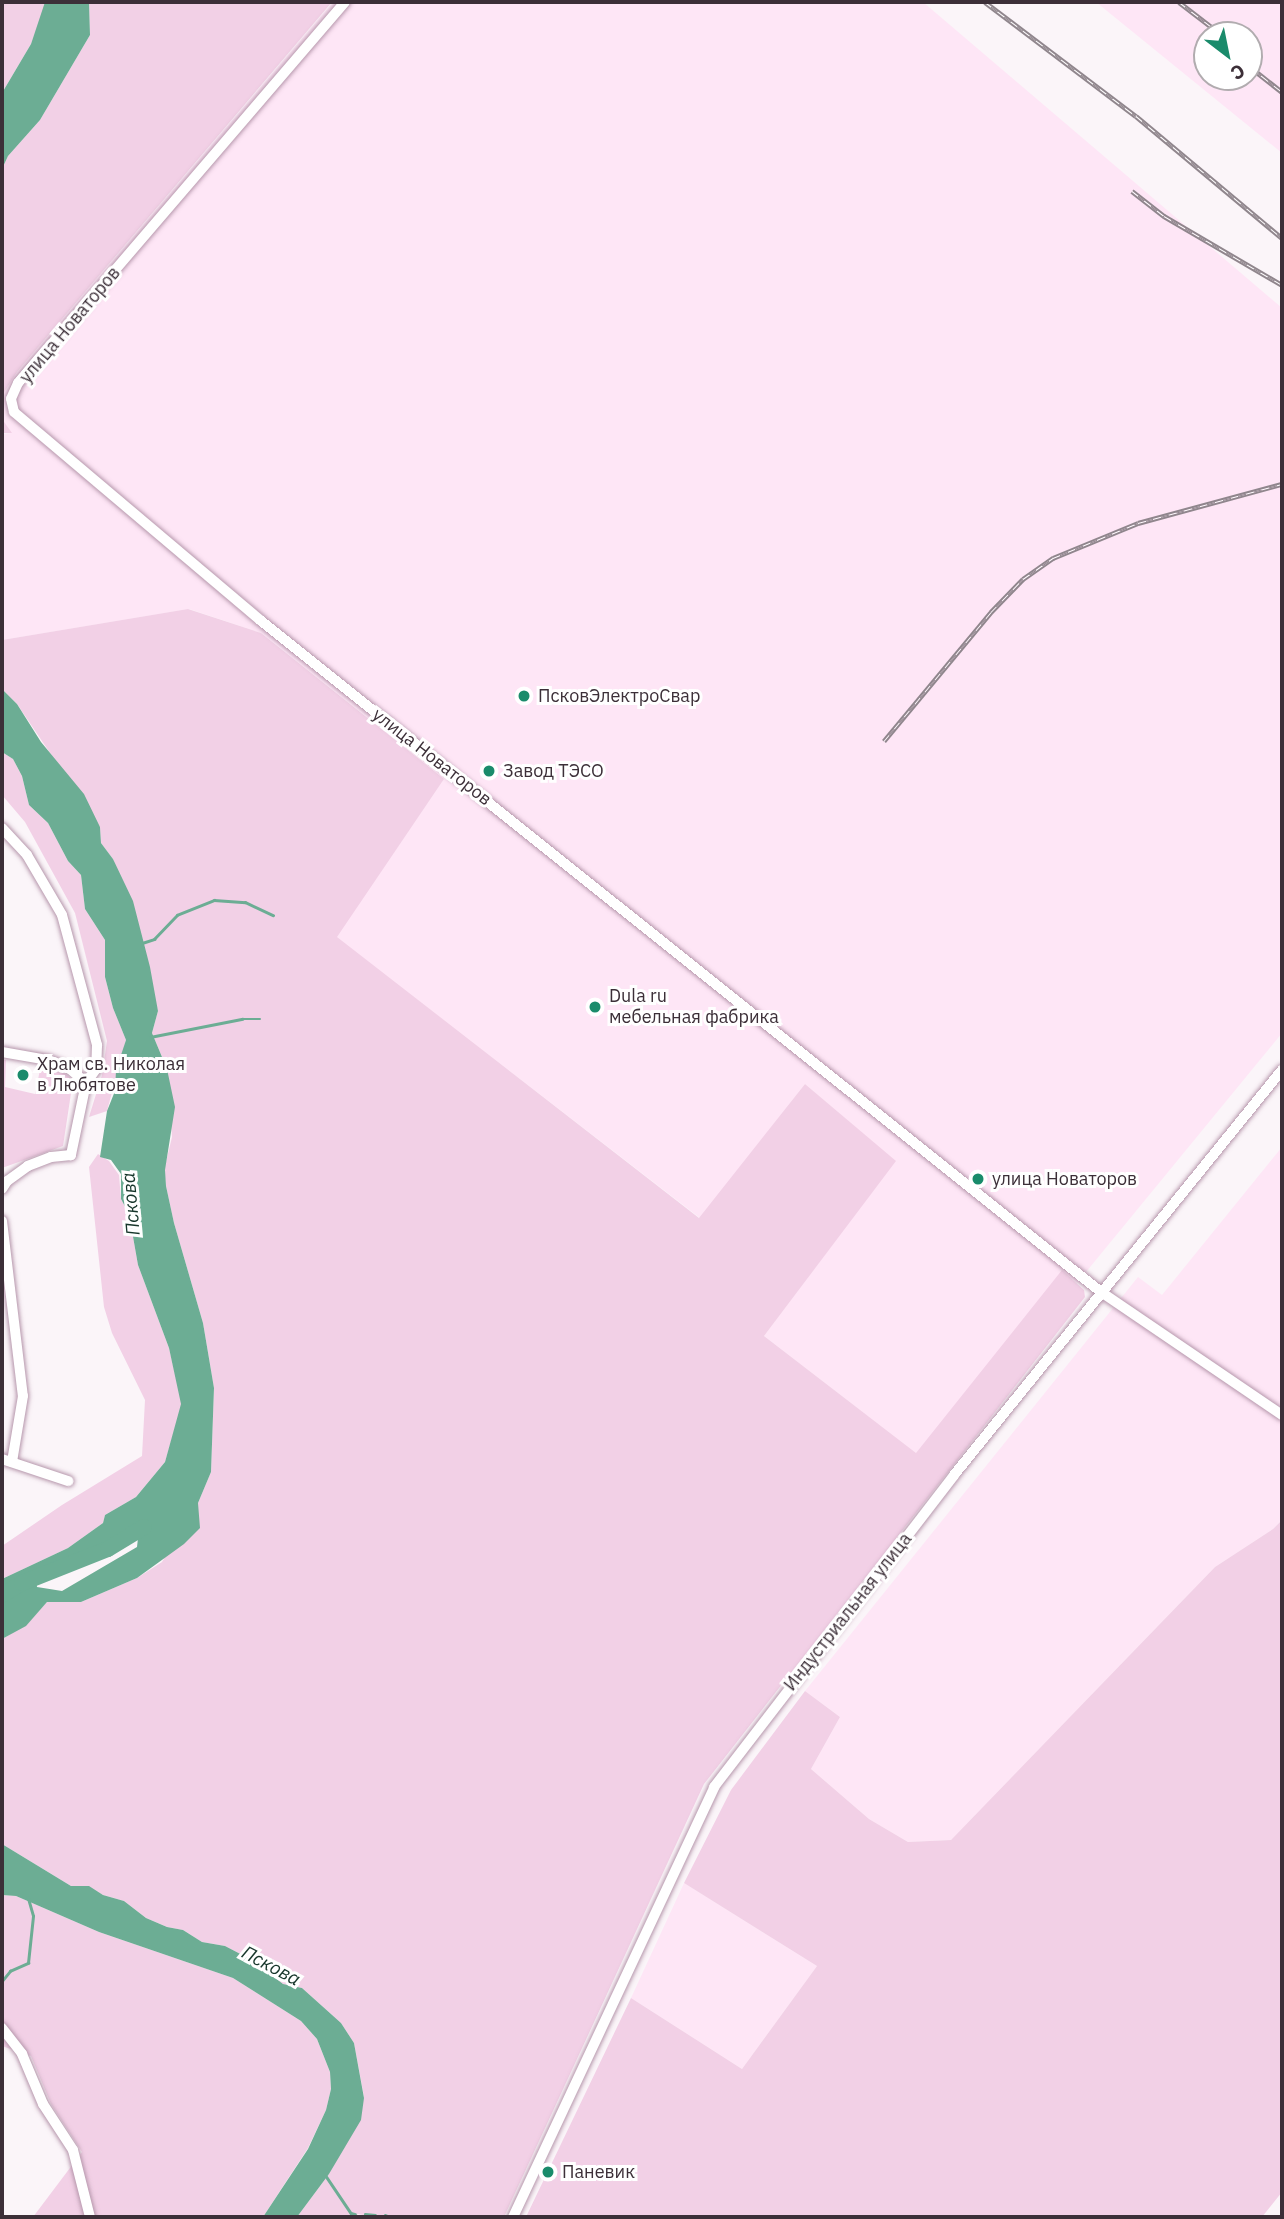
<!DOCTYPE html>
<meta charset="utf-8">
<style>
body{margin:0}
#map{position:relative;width:1284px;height:2219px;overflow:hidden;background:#fbf5f9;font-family:"IBM Plex Sans",sans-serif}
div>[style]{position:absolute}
.built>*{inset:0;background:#fee6f6}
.green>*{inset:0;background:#f2d0e6}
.water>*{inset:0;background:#6cad94}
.stream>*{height:2.5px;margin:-1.25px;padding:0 1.25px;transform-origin:1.25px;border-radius:1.25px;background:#6cad94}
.river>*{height:16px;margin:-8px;padding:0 8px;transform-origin:8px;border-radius:8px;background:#6cad94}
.roads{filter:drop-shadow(0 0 2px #b697ac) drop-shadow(0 0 2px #b697ac)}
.street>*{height:10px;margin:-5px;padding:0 5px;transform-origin:5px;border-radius:5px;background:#fff}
.rail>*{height:5px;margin-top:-2.5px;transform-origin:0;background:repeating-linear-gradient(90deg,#fff 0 8px,#90868d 0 16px);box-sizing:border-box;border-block:2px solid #90868d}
.dots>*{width:19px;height:19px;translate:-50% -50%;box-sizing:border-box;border:4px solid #fff;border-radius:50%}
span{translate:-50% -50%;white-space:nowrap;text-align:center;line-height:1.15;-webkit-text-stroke:6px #fff;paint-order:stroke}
.street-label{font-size:18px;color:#3c2f38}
.poi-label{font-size:18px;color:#3c2f38}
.left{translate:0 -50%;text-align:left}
.water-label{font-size:19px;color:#16352a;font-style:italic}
.frame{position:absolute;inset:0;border:4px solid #3c2f38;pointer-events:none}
.north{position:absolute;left:1193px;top:21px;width:70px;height:70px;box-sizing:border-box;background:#fff;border:2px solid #b1acaf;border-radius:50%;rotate:148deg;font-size:19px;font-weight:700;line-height:28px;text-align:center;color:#3c2f38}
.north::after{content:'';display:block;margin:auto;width:24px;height:32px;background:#1a8b6b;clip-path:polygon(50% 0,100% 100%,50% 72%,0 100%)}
</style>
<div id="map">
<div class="built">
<i style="clip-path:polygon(333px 2px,923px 2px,1282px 308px,1282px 1033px,1077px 1283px,1062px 1271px,917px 1454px,764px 1336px,895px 1161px,805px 1084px,700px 1218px,336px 937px,444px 779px,261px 633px,189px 609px,2px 640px,2px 434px,11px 433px,2px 419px,3px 394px,17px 372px)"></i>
<i style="clip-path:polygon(evenodd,1096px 2px,1282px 2px,1282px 153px,1096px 2px,1249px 35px,1249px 77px,1207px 77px,1207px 35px,1249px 35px)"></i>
<i style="clip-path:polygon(1282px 1147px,1282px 1520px,1273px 1529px,1215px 1567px,951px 1840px,908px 1842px,869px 1819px,811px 1769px,840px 1717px,805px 1691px,1138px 1277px,1162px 1295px)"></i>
<i style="clip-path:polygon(684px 1883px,817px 1966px,742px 2069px,631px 1998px)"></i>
</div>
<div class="green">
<i style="clip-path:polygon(2px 2px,45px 2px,45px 6px,31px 44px,2px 93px)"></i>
<i style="clip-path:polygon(89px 2px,332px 2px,17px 372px,3px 394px,2px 419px,12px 433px,2px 433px,2px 169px,8px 156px,40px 120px,90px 35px)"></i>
<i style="clip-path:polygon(188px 609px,261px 633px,444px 779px,337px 937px,699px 1218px,805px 1084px,896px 1161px,764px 1336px,916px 1453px,1062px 1270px,1084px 1290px,1085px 1297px,704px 1784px,504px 2217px,373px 2217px,358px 2214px,355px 2217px,297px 2217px,329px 2174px,364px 2097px,354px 2043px,341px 2023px,302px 1988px,283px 1984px,252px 1960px,225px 1946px,202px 1942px,183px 1930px,167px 1927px,146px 1918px,124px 1901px,103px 1895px,89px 1887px,71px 1886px,2px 1844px,2px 1639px,26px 1625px,47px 1602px,81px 1602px,137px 1578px,162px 1562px,198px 1503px,211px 1472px,214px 1388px,203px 1323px,174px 1223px,166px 1186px,164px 1170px,172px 1137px,167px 1069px,152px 1033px,158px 1011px,113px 859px,101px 843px,100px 827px,17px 704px,2px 689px,2px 640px)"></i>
<i style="clip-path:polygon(2px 752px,13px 759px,22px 776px,29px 805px,48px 823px,68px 861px,81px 875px,85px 909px,105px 940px,105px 977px,113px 1008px,126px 1040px,107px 1111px,89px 1117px,102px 1075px,107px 1041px,75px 913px,25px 822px,2px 795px)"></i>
<i style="clip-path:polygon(2px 1060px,6px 1060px,5px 1087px,35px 1094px,41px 1065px,55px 1066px,73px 1080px,63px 1146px,2px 1168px)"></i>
<i style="clip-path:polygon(98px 1154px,109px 1161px,119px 1175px,121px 1199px,129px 1214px,138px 1265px,169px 1348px,182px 1404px,165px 1462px,136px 1497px,105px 1515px,103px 1523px,68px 1548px,2px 1579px,2px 1546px,62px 1505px,142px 1456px,145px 1400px,112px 1333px,104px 1307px,89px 1167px)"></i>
<i style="clip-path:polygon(1282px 1520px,1282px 2192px,1262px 2217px,526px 2217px,631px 1998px,742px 2069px,817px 1966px,684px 1883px,731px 1790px,805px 1691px,840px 1717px,811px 1769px,869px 1819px,908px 1842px,951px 1840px,1215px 1567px,1273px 1529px)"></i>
<i style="clip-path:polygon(2px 1895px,16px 1896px,99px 1932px,233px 1978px,301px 2021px,317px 2039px,330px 2072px,331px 2089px,326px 2110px,308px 2148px,263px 2217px,33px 2217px,82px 2152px,51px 2104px,31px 2056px,2px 2046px)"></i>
</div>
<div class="water">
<i style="clip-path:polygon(45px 2px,89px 2px,90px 35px,40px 120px,8px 156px,2px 169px,2px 93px,31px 44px)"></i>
<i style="clip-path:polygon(evenodd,2px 689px,17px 704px,41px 742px,84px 794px,100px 827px,101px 843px,113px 859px,133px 901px,150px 967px,158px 1011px,152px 1033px,167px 1069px,175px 1107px,165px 1170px,166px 1186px,174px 1223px,203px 1323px,214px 1388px,211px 1472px,198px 1503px,200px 1528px,184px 1544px,137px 1578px,81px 1602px,47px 1602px,26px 1626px,2px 1639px,2px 1579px,68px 1548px,103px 1523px,105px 1515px,136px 1497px,165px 1462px,181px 1404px,169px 1348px,138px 1265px,129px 1214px,121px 1199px,121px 1174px,111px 1160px,100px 1157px,107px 1111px,115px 1091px,116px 1070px,126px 1040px,113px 1008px,105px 977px,105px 940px,85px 909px,81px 875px,68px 861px,48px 823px,29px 805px,22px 776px,13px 759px,2px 752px,2px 689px,119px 1537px,138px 1538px,137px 1547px,62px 1591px,37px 1587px,36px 1579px,40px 1574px,93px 1559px,119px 1537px)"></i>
<i style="clip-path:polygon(2px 1844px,71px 1886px,89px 1886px,103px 1895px,124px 1901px,146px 1918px,167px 1927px,183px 1930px,202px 1942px,225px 1946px,252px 1960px,283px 1984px,302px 1988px,341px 2023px,354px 2043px,364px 2098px,361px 2120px,329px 2174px,297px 2217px,263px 2217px,308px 2149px,326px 2110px,331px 2089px,330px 2072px,317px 2039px,301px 2021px,233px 1978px,99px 1932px,16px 1896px,2px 1895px)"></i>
</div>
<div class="stream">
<i style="left:142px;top:943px;width:13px;rotate:-18deg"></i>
<i style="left:154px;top:939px;width:33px;rotate:-46deg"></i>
<i style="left:177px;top:915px;width:40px;rotate:-22deg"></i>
<i style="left:214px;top:900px;width:31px;rotate:4deg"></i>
<i style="left:245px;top:902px;width:31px;rotate:25deg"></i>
<i style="left:150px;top:1037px;width:94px;rotate:-11.1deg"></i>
<i style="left:242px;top:1019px;width:18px"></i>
<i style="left:2px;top:1981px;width:13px;rotate:-51deg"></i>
<i style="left:10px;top:1971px;width:20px;rotate:-24deg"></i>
<i style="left:28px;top:1963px;width:47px;rotate:-83.9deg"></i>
<i style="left:33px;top:1916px;width:19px;rotate:-106deg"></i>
<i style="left:326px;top:2176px;width:45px;rotate:56deg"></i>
<i style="left:351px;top:2213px;width:4px;rotate:14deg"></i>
<i style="left:365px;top:2214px;width:10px;rotate:6deg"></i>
<i style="left:385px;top:2215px;width:5px;rotate:22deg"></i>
</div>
<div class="river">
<i style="left:2px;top:1595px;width:23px;rotate:-31deg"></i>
<i style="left:22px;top:1583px;width:92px;rotate:-21.6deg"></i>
<i style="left:108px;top:1549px;width:42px;rotate:-31.4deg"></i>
</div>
<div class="roads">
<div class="street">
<i style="left:345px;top:2px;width:502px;rotate:130.64deg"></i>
<i style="left:18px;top:383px;width:17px;rotate:114deg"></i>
<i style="left:11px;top:399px;width:13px;rotate:77deg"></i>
<i style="left:14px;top:412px;width:322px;rotate:40.2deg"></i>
<i style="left:260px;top:620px;width:1077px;rotate:38.63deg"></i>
<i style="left:1101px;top:1292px;width:219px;rotate:34.2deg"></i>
<i style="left:2px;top:828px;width:37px;rotate:47deg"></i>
<i style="left:27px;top:855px;width:69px;rotate:59.7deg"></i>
<i style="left:62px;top:915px;width:135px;rotate:74.9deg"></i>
<i style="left:97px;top:1045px;width:24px;rotate:92deg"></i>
<i style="left:96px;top:1069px;width:17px;rotate:126deg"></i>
<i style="left:2px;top:1052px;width:47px;rotate:9.9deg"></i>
<i style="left:48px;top:1060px;width:24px;rotate:22deg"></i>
<i style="left:70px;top:1069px;width:21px;rotate:41deg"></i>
<i style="left:86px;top:1083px;width:74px;rotate:101.8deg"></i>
<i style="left:71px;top:1155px;width:20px;rotate:174deg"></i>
<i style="left:51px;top:1157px;width:25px;rotate:159deg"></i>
<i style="left:28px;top:1166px;width:26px;rotate:144deg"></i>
<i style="left:7px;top:1181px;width:9px;rotate:122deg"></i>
<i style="left:2px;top:1221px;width:176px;rotate:83.2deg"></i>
<i style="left:23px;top:1396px;width:67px;rotate:99.5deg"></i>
<i style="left:2px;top:1459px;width:70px;rotate:18.4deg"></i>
<i style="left:2px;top:2028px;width:33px;rotate:52deg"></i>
<i style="left:22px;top:2054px;width:54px;rotate:67.2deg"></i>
<i style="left:43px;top:2104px;width:55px;rotate:56.9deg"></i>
<i style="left:73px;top:2150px;width:69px;rotate:75.8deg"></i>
<i style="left:513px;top:2217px;width:475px;rotate:-64.9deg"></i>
<i style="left:714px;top:1787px;width:394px;rotate:-52.4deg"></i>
<i style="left:954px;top:1475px;width:521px;rotate:-51deg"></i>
</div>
</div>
<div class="rail">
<i style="left:985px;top:2px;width:189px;rotate:37.1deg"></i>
<i style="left:1136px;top:116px;width:190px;rotate:39.9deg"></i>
<i style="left:1179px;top:2px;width:54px;rotate:37.5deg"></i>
<i style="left:1249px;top:66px;width:42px;rotate:38.2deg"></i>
<i style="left:1132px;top:191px;width:41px;rotate:38deg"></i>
<i style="left:1164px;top:216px;width:137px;rotate:30.3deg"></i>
<i style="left:884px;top:741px;width:168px;rotate:-50.3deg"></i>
<i style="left:991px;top:612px;width:46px;rotate:-45.9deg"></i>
<i style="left:1023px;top:579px;width:37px;rotate:-35deg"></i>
<i style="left:1053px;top:558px;width:92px;rotate:-22.4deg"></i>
<i style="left:1138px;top:523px;width:149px;rotate:-15.2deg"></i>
</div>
<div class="dots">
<i style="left:524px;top:696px;background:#1a8b6b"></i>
<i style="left:489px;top:771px;background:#1a8b6b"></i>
<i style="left:595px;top:1007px;background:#1a8b6b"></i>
<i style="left:23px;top:1075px;background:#1a8b6b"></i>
<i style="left:978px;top:1179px;background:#1a8b6b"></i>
<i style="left:548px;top:2172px;background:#1a8b6b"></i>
</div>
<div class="street-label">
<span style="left:70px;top:325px;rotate:-50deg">улица Новаторов</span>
<span style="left:432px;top:757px;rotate:38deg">улица Новаторов</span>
<span style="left:848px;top:1612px;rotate:-52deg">Индустриальная улица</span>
</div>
<div class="poi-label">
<span class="left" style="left:538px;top:696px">ПсковЭлектроСвар</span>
<span class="left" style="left:503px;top:771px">Завод ТЭСО</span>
<span class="left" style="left:609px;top:1007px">Dula ru<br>мебельная фабрика</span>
<span class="left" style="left:37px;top:1075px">Храм св. Николая<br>в Любятове</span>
<span class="left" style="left:992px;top:1179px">улица Новаторов</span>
<span class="left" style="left:562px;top:2172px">Паневик</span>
</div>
<div class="water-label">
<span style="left:131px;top:1204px;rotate:-95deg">Пскова</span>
<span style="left:271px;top:1966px;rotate:28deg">Пскова</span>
</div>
<div class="frame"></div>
<div class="north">С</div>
</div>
